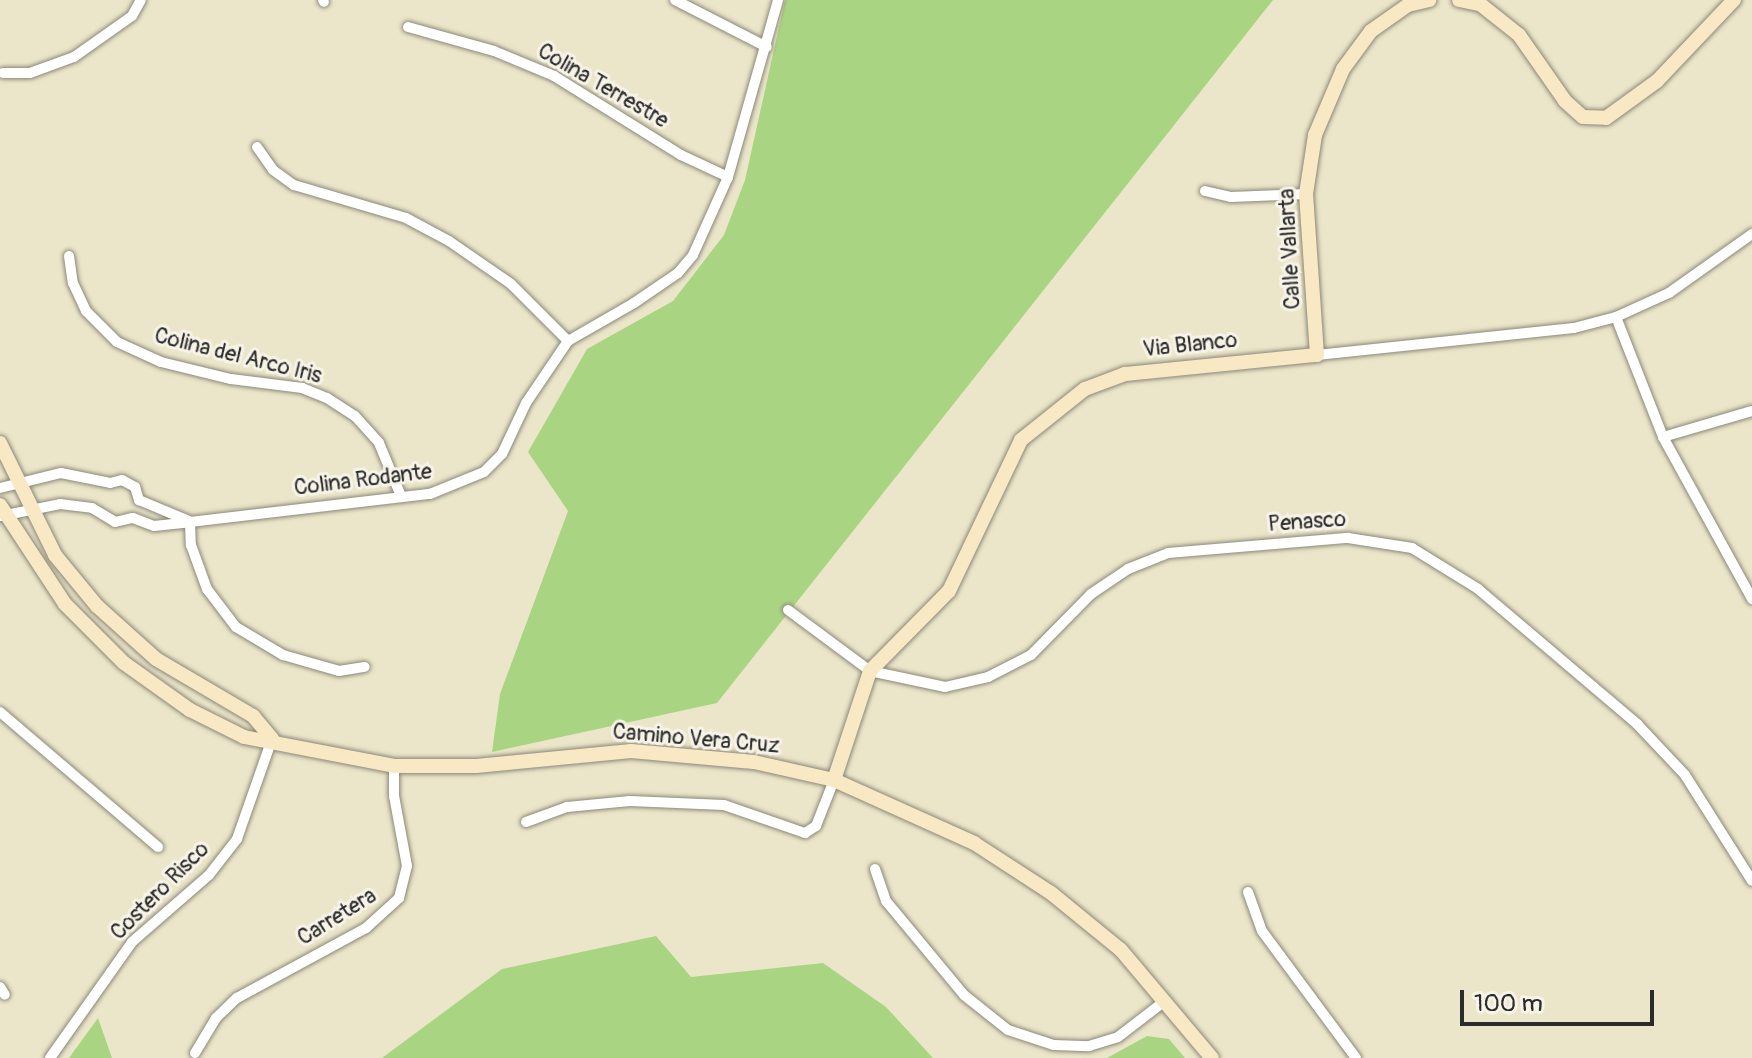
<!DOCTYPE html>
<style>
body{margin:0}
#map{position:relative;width:1752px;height:1058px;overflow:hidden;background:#ebe6c9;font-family:Pangolin,sans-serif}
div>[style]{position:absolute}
.green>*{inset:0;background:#a9d582}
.roads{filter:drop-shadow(0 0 2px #8b887a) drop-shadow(0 0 2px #8b887a)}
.street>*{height:10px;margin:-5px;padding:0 5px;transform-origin:5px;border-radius:5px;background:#fff}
.secondary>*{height:14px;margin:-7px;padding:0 7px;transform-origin:7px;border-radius:7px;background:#f8e8c3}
span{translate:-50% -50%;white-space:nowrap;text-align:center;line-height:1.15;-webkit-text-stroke:6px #f7f3e8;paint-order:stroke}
.street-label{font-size:22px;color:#2b2b2b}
.scale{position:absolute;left:1460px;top:990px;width:194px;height:36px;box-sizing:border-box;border:4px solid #2b2b2b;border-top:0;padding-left:10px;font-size:24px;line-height:28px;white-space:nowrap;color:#2b2b2b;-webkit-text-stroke:6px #f7f3e8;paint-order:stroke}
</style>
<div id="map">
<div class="green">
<i style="clip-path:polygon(785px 0,1273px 0,717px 703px,492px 752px,500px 694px,568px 511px,528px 452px,587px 349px,673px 301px,724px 235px,745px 180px)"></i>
<i style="clip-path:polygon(656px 936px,691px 977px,823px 963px,886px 1007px,933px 1058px,382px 1058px,502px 969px)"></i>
<i style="clip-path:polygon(98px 1018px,112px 1058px,69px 1058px)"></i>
<i style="clip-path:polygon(1147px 1036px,1169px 1039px,1185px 1058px,1107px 1058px)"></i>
</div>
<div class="roads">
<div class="street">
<i style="left:323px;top:0;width:2px;rotate:63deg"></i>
<i style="left:675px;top:0;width:103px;rotate:27.1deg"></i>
<i style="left:408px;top:27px;width:89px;rotate:15.6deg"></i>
<i style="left:494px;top:51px;width:65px;rotate:22.6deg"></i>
<i style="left:554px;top:76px;width:150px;rotate:31.9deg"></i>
<i style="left:681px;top:155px;width:52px;rotate:25.1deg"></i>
<i style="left:3px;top:73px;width:27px"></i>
<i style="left:30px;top:73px;width:47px;rotate:-20deg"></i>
<i style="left:74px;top:57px;width:71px;rotate:-35.3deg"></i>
<i style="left:132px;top:16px;width:18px;rotate:-61deg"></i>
<i style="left:257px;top:147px;width:28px;rotate:55deg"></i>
<i style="left:273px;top:170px;width:26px;rotate:36deg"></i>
<i style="left:294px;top:185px;width:117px;rotate:16.4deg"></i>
<i style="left:406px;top:218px;width:49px;rotate:28.1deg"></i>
<i style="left:449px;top:241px;width:75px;rotate:34.7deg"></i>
<i style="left:511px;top:284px;width:81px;rotate:45deg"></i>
<i style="left:1205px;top:191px;width:27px;rotate:13deg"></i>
<i style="left:1231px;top:197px;width:75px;rotate:-2.3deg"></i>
<i style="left:69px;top:256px;width:27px;rotate:82deg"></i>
<i style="left:73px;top:283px;width:31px;rotate:65deg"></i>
<i style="left:86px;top:311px;width:44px;rotate:45deg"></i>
<i style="left:117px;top:342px;width:48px;rotate:24.4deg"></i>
<i style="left:161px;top:362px;width:72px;rotate:13.7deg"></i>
<i style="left:231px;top:379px;width:72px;rotate:7.2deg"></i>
<i style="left:302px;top:388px;width:27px;rotate:22deg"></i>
<i style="left:327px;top:398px;width:33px;rotate:33deg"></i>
<i style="left:355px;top:416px;width:36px;rotate:48deg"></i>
<i style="left:379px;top:443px;width:57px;rotate:67.5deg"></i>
<i style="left:1616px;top:317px;width:129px;rotate:68.6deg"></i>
<i style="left:1663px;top:437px;width:185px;rotate:61.2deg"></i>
<i style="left:1317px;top:355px;width:258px;rotate:-6deg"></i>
<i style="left:1574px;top:328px;width:43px;rotate:-14.7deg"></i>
<i style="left:1616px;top:317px;width:58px;rotate:-24.4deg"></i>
<i style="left:1669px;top:293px;width:102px;rotate:-35.4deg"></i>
<i style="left:1663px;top:437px;width:93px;rotate:-16.3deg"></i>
<i style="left:0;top:488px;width:63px;rotate:-13.8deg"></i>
<i style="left:61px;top:473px;width:50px;rotate:11.5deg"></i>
<i style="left:110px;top:483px;width:12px;rotate:-14deg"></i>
<i style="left:122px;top:480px;width:15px;rotate:28deg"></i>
<i style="left:135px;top:487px;width:14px;rotate:73deg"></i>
<i style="left:139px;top:500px;width:54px;rotate:22.8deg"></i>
<i style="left:1px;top:516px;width:60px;rotate:-11.5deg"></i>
<i style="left:60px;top:504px;width:32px;rotate:7deg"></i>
<i style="left:92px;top:508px;width:27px;rotate:31deg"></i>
<i style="left:115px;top:522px;width:18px;rotate:-13deg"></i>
<i style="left:133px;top:518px;width:22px;rotate:21deg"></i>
<i style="left:154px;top:526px;width:36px;rotate:-6deg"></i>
<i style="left:190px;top:522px;width:242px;rotate:-6.7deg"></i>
<i style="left:430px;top:494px;width:58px;rotate:-22.2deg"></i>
<i style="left:484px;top:472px;width:25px;rotate:-45deg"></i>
<i style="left:502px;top:454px;width:56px;rotate:-64.8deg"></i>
<i style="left:526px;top:403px;width:75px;rotate:-55.9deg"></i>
<i style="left:568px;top:341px;width:76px;rotate:-29.9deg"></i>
<i style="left:634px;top:303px;width:53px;rotate:-34.3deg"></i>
<i style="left:678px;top:273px;width:23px;rotate:-50deg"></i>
<i style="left:693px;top:255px;width:85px;rotate:-65.8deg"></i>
<i style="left:728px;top:177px;width:184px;rotate:-74.2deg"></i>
<i style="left:190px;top:522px;width:23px;rotate:88deg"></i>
<i style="left:191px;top:545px;width:47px;rotate:70deg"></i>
<i style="left:207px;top:589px;width:48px;rotate:52.7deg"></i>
<i style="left:236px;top:627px;width:55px;rotate:30.8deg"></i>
<i style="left:283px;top:655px;width:58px;rotate:15.9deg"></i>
<i style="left:339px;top:671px;width:26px;rotate:-9deg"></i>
<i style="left:788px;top:610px;width:102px;rotate:36.6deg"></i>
<i style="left:870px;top:671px;width:77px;rotate:12deg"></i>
<i style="left:945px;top:687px;width:44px;rotate:-13.1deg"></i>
<i style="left:988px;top:677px;width:48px;rotate:-27.1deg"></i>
<i style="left:1031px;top:655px;width:86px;rotate:-45.5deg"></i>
<i style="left:1091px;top:594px;width:45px;rotate:-34deg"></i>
<i style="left:1128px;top:569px;width:43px;rotate:-21.8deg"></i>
<i style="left:1168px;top:553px;width:181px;rotate:-4.8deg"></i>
<i style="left:1348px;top:538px;width:65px;rotate:8.9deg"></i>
<i style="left:1412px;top:548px;width:78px;rotate:31.8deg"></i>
<i style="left:1478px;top:589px;width:209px;rotate:40.3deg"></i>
<i style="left:1637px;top:724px;width:70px;rotate:46.7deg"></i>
<i style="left:1685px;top:775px;width:125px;rotate:57.7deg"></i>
<i style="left:0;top:712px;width:208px;rotate:40.5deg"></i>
<i style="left:526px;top:822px;width:44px;rotate:-20.1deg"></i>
<i style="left:567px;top:807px;width:63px;rotate:-5.4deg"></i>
<i style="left:630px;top:801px;width:94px;rotate:2.4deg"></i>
<i style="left:724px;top:805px;width:86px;rotate:19.1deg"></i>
<i style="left:805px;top:833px;width:13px;rotate:-32deg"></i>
<i style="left:816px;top:826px;width:49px;rotate:-68.6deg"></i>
<i style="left:875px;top:869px;width:34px;rotate:71deg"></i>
<i style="left:886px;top:901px;width:122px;rotate:50.3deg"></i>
<i style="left:964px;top:995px;width:56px;rotate:38.5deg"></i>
<i style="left:1008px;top:1030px;width:48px;rotate:18.1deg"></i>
<i style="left:1054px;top:1045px;width:35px;rotate:2deg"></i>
<i style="left:1089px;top:1046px;width:30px;rotate:-17deg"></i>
<i style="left:1118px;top:1037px;width:59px;rotate:-37.5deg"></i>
<i style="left:1248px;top:892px;width:41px;rotate:70.3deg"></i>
<i style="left:1262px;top:931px;width:158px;rotate:53.5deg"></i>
<i style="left:0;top:987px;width:9px;rotate:58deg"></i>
<i style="left:195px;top:1053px;width:41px;rotate:-59deg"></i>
<i style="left:216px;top:1018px;width:29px;rotate:-44deg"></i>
<i style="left:237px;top:998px;width:147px;rotate:-28.5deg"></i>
<i style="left:366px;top:928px;width:45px;rotate:-42.3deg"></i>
<i style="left:399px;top:898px;width:33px;rotate:-76deg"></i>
<i style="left:407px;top:866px;width:71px;rotate:-100.5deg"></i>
<i style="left:394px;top:796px;width:30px;rotate:-90deg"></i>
<i style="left:50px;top:1058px;width:142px;rotate:-54.7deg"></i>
<i style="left:132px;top:942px;width:102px;rotate:-41deg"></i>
<i style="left:209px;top:875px;width:46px;rotate:-52.1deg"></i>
<i style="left:237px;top:839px;width:106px;rotate:-70.7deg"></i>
</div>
<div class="secondary">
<i style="left:1459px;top:0;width:21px;rotate:11deg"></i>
<i style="left:1480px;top:4px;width:50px;rotate:38.5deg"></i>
<i style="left:1519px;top:35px;width:80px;rotate:55.1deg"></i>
<i style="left:1565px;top:101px;width:24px;rotate:42deg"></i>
<i style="left:1583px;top:117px;width:23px;rotate:2deg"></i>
<i style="left:1606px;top:118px;width:63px;rotate:-36deg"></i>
<i style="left:1657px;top:81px;width:112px;rotate:-46.5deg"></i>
<i style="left:0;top:443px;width:125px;rotate:63.8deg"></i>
<i style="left:55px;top:555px;width:66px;rotate:50.5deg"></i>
<i style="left:97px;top:606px;width:79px;rotate:41.9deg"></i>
<i style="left:156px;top:659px;width:113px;rotate:30.4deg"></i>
<i style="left:253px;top:716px;width:30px;rotate:50deg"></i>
<i style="left:0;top:505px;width:118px;rotate:56.7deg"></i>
<i style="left:65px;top:604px;width:83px;rotate:45deg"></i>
<i style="left:124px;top:663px;width:81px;rotate:35.5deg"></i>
<i style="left:190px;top:710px;width:60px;rotate:26.6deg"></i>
<i style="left:244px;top:737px;width:153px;rotate:10.9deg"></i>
<i style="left:394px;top:766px;width:82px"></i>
<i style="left:476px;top:766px;width:156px;rotate:-5.5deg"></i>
<i style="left:631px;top:751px;width:123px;rotate:5.1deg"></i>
<i style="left:754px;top:762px;width:82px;rotate:12.7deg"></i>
<i style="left:834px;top:780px;width:154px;rotate:24.2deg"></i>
<i style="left:974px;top:843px;width:92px;rotate:33deg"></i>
<i style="left:1051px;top:893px;width:90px;rotate:39.2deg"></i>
<i style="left:1121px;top:950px;width:141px;rotate:49.9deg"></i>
<i style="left:834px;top:780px;width:115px;rotate:-71.7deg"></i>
<i style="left:870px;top:671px;width:112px;rotate:-45.4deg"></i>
<i style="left:949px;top:591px;width:167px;rotate:-64.5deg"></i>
<i style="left:1021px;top:440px;width:82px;rotate:-38.6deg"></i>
<i style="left:1085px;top:389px;width:43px;rotate:-20.6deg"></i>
<i style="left:1125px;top:374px;width:193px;rotate:-5.7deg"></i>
<i style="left:1317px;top:355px;width:161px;rotate:-93.9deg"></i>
<i style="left:1306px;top:194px;width:60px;rotate:-81.3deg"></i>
<i style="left:1315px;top:135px;width:72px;rotate:-67deg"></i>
<i style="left:1343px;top:69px;width:47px;rotate:-53.6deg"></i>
<i style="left:1371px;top:31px;width:45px;rotate:-35.1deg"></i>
<i style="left:1408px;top:5px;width:22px;rotate:-13deg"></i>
</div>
</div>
<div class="street-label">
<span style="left:603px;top:86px;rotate:30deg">Colina Terrestre</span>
<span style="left:1290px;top:249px;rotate:-93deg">Calle Vallarta</span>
<span style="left:1190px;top:345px;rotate:-6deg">Via Blanco</span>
<span style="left:238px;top:356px;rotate:14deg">Colina del Arco Iris</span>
<span style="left:363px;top:480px;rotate:-7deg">Colina Rodante</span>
<span style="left:1307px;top:522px;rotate:-4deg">Penasco</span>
<span style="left:696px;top:739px;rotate:5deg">Camino Vera Cruz</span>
<span style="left:160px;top:891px;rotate:-45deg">Costero Risco</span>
<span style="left:337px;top:917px;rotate:-32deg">Carretera</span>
</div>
<div class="scale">100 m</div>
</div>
